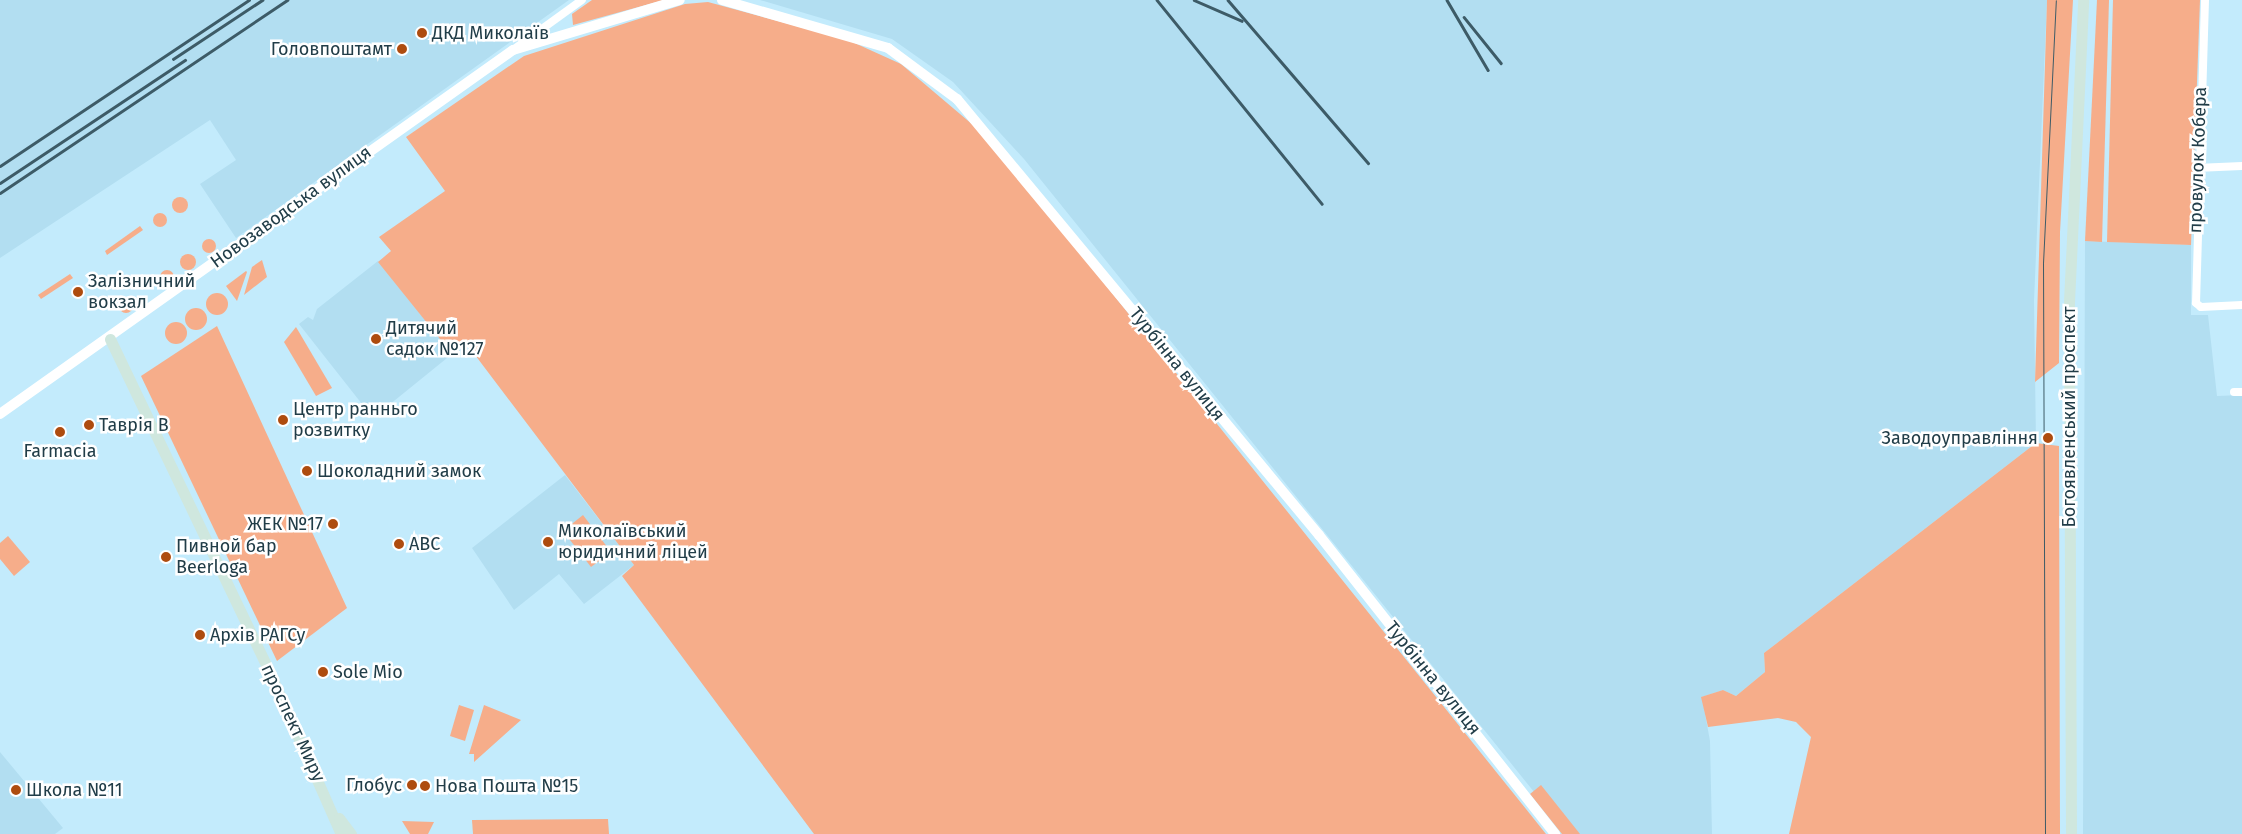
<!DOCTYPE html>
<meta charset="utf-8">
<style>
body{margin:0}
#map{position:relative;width:2242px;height:834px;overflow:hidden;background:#c3ebfc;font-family:"Fira Sans",sans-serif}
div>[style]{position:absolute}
.built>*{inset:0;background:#b2def1}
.green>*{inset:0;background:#f6ad8a}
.round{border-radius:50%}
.minor>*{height:8px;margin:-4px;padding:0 4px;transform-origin:4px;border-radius:4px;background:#fff}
.tertiary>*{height:10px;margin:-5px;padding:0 5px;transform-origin:5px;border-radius:5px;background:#fff}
.secondary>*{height:11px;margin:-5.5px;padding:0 5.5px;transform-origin:5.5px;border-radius:5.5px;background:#cfe7de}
.tram>*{height:1px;margin:-0.5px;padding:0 0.5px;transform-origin:0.5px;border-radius:0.5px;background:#3d5b67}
.rail>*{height:2.5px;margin:-1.25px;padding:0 1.25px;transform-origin:1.25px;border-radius:1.25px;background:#3d5b67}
.dots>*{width:14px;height:14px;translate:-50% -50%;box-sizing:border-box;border:2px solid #fff;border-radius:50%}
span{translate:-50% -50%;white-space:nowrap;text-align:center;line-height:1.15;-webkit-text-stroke:5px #fff;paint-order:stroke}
.poi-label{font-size:18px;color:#213d48}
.left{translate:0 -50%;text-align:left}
.right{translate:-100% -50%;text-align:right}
.street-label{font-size:18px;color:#213d48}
</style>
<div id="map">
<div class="built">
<i style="clip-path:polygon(0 0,569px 0,236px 238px,200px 184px,236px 160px,210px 120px,0 258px)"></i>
<i style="clip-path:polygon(760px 0,2047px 0,2034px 301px,2036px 443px,1764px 653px,1765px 672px,1736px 696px,1723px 690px,1702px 697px,1710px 741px,1712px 834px,1568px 834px,1024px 159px,953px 82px,892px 39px)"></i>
<i style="clip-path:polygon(2085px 241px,2191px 245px,2191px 315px,2208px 315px,2217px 396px,2242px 395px,2242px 834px,2083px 834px)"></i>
<i style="clip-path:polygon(378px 261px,452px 354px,373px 418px,299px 324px,308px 317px,313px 320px,317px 309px)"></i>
<i style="clip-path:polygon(565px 475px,634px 565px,584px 604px,559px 574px,514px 610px,472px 548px)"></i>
<i style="clip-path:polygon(0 752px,63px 828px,55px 834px,0 834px)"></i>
</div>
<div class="green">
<i style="clip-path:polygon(592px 0,664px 0,573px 25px,572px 14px)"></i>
<i style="clip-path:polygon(2047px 0,2073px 0,2060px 232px,2059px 363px,2035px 382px)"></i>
<i style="clip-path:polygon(2097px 0,2109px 0,2102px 242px,2085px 241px)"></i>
<i style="clip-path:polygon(2113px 0,2200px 0,2191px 245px,2107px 242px)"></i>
<i style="clip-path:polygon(708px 2px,848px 40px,901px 64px,986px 136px,1546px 834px,814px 834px,622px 576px,634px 565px,466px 343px,452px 354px,378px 262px,391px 251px,379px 237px,445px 191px,406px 137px,524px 56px,685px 4px)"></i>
<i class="round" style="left:172px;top:197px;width:16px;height:16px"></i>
<i class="round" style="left:153px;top:213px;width:14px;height:14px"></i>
<i style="clip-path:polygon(140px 226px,143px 230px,107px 255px,105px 251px)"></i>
<i class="round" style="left:202px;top:239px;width:14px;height:14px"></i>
<i class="round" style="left:180px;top:254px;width:16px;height:16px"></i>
<i style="clip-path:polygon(262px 260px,267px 277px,244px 295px,252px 267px)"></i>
<i class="round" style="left:160px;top:270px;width:14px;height:14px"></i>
<i style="clip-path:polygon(246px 271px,247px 272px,237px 301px,226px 286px)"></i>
<i style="clip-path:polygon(70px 274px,73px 278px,41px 299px,38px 295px)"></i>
<i class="round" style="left:206px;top:293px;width:22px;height:22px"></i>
<i class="round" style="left:119px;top:299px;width:14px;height:14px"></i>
<i class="round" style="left:185px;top:308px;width:22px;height:22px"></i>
<i class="round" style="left:165px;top:322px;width:22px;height:22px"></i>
<i style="clip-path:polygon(217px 326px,347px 608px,277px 661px,141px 376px)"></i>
<i style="clip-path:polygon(296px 327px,332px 388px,316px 396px,284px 342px)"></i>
<i style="clip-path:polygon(2036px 443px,2059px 446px,2060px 834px,1789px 834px,1811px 737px,1796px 722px,1778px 718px,1708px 727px,1701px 697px,1723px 690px,1736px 696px,1765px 672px,1764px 653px)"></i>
<i style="clip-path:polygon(583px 515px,611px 552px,591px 567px,563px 531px)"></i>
<i style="clip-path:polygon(8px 536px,30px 562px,14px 576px,0 559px,0 543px)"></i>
<i style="clip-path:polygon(459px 705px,474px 710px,465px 741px,450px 736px)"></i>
<i style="clip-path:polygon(484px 705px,521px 720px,474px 762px,474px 754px,469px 754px)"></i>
<i style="clip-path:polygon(1541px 785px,1580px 834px,1562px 834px,1530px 794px)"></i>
<i style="clip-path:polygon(608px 819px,609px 834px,473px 834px,472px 820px)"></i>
<i style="clip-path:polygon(402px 821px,434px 822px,428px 834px,410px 834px)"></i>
</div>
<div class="minor">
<i style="left:2205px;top:0;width:303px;rotate:91.7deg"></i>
<i style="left:2196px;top:303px;width:6px;rotate:39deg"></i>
<i style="left:2201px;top:307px;width:41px;rotate:-2.8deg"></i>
<i style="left:517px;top:47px;width:80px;rotate:-35.9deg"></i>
<i style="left:2196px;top:168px;width:46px;rotate:-2.5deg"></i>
<i style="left:2234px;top:392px;width:8px"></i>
</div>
<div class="tertiary">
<i style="left:722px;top:0;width:173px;rotate:16.1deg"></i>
<i style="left:888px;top:48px;width:86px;rotate:36.5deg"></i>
<i style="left:957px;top:99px;width:567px;rotate:50.3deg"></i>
<i style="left:1319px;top:535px;width:381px;rotate:51.7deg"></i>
<i style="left:0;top:414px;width:629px;rotate:-35.36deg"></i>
<i style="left:513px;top:50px;width:174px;rotate:-16.7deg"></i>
</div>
<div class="secondary">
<i style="left:110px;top:339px;width:368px;rotate:64.4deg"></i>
<i style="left:269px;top:671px;width:178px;rotate:66.2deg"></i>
<i style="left:339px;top:818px;width:20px;rotate:53deg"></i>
<i style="left:2071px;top:834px;width:532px;rotate:-90.22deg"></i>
<i style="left:2069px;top:302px;width:302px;rotate:-87.3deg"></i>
</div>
<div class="tram">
<i style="left:2045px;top:834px;width:571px;rotate:-90.2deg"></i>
<i style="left:2043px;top:263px;width:263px;rotate:-87.2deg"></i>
</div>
<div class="rail">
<i style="left:1157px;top:0;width:262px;rotate:51deg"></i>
<i style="left:1194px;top:0;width:52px;rotate:23.6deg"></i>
<i style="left:1228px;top:0;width:215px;rotate:49.3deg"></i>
<i style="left:1447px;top:0;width:81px;rotate:59.6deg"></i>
<i style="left:1464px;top:17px;width:59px;rotate:51.2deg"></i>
<i style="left:173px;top:59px;width:107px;rotate:-33.5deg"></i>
<i style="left:0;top:166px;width:299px;rotate:-33.7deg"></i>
<i style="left:0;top:183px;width:222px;rotate:-33.6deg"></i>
<i style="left:0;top:193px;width:346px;rotate:-33.9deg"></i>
</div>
<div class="dots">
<i style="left:422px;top:33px;background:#ae4c0f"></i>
<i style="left:402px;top:49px;background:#ae4c0f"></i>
<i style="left:78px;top:292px;background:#ae4c0f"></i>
<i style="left:376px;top:339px;background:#ae4c0f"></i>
<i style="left:283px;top:420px;background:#ae4c0f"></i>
<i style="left:89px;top:425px;background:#ae4c0f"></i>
<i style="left:60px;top:432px;background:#ae4c0f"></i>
<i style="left:2048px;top:438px;background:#ae4c0f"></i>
<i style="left:307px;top:471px;background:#ae4c0f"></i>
<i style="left:333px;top:524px;background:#ae4c0f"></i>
<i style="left:548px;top:542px;background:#ae4c0f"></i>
<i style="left:399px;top:544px;background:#ae4c0f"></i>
<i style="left:166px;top:557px;background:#ae4c0f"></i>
<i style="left:200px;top:635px;background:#ae4c0f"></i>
<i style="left:323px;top:672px;background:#ae4c0f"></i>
<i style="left:412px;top:785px;background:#ae4c0f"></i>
<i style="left:425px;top:786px;background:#ae4c0f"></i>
<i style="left:16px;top:790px;background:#ae4c0f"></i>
</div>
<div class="poi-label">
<span class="left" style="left:432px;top:33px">ДКД Миколаїв</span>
<span class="right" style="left:392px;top:49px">Головпоштамт</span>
<span class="left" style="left:88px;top:292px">Залізничний<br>вокзал</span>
<span class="left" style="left:386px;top:339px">Дитячий<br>садок №127</span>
<span class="left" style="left:293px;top:420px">Центр ранньго<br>розвитку</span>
<span class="left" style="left:99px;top:425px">Таврія В</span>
<span class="right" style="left:2038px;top:438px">Заводоуправління</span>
<span style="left:60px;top:451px">Farmacia</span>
<span class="left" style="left:317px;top:471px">Шоколадний замок</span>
<span class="right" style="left:323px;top:524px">ЖЕК №17</span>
<span class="left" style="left:558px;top:542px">Миколаївський<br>юридичний ліцей</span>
<span class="left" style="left:409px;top:544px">ABC</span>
<span class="left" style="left:176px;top:557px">Пивной бар<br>Beerloga</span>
<span class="left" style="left:210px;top:635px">Архів РАГСу</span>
<span class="left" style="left:333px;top:672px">Sole Mio</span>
<span class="right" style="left:402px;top:785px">Глобус</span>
<span class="left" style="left:435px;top:786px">Нова Пошта №15</span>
<span class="left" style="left:26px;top:790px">Школа №11</span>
</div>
<div class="street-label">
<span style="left:2198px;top:160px;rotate:-88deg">провулок Кобера</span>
<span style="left:291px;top:207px;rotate:-36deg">Новозаводська вулиця</span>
<span style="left:1177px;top:364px;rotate:51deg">Турбінна вулиця</span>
<span style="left:2069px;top:417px;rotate:-90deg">Богоявленський проспект</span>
<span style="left:1433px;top:678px;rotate:51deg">Турбінна вулиця</span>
<span style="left:293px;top:723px;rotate:65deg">проспект Миру</span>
</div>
</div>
